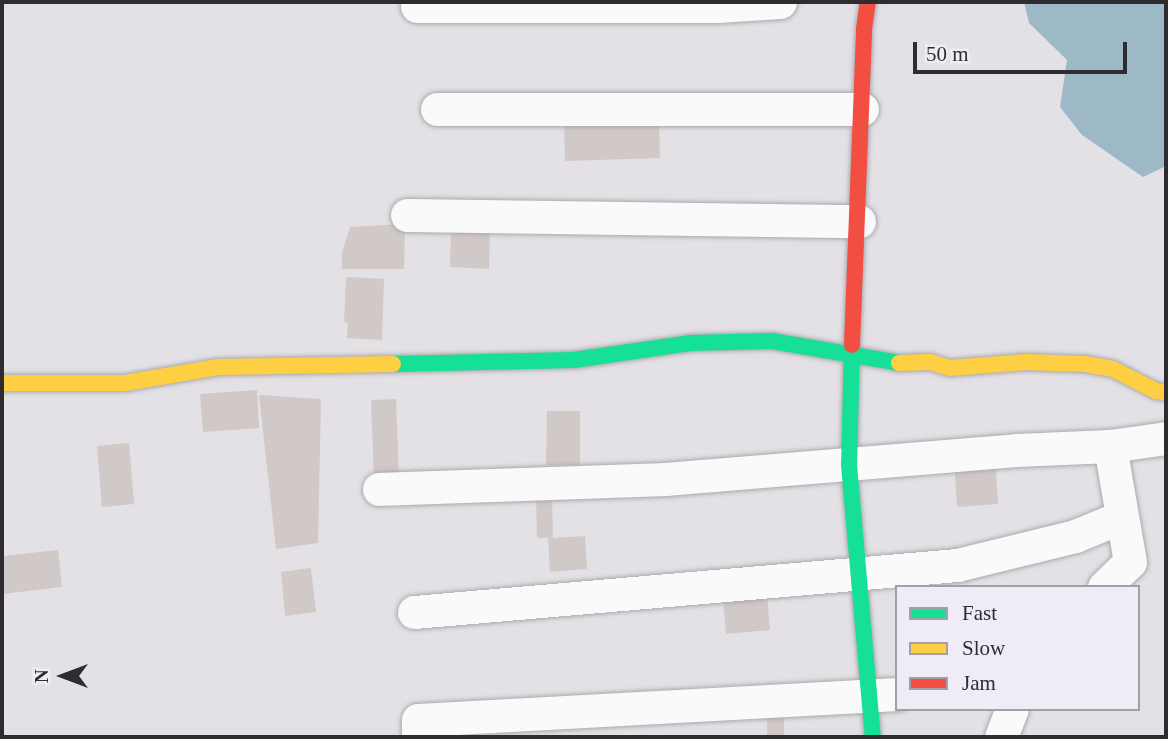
<!DOCTYPE html>
<style>
body{margin:0}
#map{position:relative;width:1168px;height:739px;overflow:hidden;background:#e3e1e5;font-family:Georgia,serif}
div>[style]{position:absolute}
.water>*{inset:0;background:#9db8c6}
.building>*{inset:0;background:#d1c9c7}
.roads{filter:drop-shadow(0 0 2px #abaaad) drop-shadow(0 0 2px #abaaad)}
.street>*{height:33px;margin:-16.5px;padding:0 16.5px;transform-origin:16.5px;border-radius:16.5px;background:#fbfafb}
.fast>*{height:16px;margin:-8px;padding:0 8px;transform-origin:8px;border-radius:8px;background:#16e098}
.slow>*{height:16px;margin:-8px;padding:0 8px;transform-origin:8px;border-radius:8px;background:#ffcf43}
.jam>*{height:16px;margin:-8px;padding:0 8px;transform-origin:8px;border-radius:8px;background:#f24e42}
span{translate:-50% -50%;white-space:nowrap;text-align:center;line-height:1.15;-webkit-text-stroke:5px #f0ecf5;paint-order:stroke}
.frame{position:absolute;inset:0;border:4px solid #2e2c30;pointer-events:none}
.legend{position:absolute;left:895px;top:585px;width:245px;height:126px;box-sizing:border-box;background:#f0ecf5;border:2px solid #a29fa6;margin:0;padding:9px 12px;list-style:none;font-size:21px;color:#2e2c30}
.legend li{display:flex;align-items:center;gap:14px;height:35px}
.legend b{width:35px;border:2px solid #a29fa6}
.north{position:absolute;left:28px;top:641px;width:70px;height:70px;-webkit-text-stroke:5px #f0ecf5;paint-order:stroke;rotate:270deg;font-size:19px;font-weight:700;line-height:28px;text-align:center;color:#2e2c30}
.north::after{content:'';display:block;margin:auto;width:24px;height:32px;background:#2e2c30;clip-path:polygon(50% 0,100% 100%,50% 72%,0 100%)}
.scale{position:absolute;left:913px;top:42px;width:214px;height:32px;box-sizing:border-box;border:4px solid #2e2c30;border-top:0;padding-left:9px;font-size:21px;line-height:24px;white-space:nowrap;color:#2e2c30;-webkit-text-stroke:5px #f0ecf5;paint-order:stroke}
</style>
<div id="map">
<div class="water">
<i style="clip-path:polygon(1024px 2px,1166px 2px,1166px 166px,1143px 177px,1082px 135px,1060px 107px,1067px 60px,1029px 23px)"></i>
</div>
<div class="building">
<i style="clip-path:polygon(659px 117px,660px 158px,565px 161px,564px 119px)"></i>
<i style="clip-path:polygon(405px 224px,404px 269px,342px 269px,342px 252px,350px 227px)"></i>
<i style="clip-path:polygon(451px 226px,490px 227px,489px 269px,450px 267px)"></i>
<i style="clip-path:polygon(346px 277px,384px 279px,382px 340px,347px 338px,348px 323px,344px 322px)"></i>
<i style="clip-path:polygon(257px 390px,259px 428px,203px 432px,200px 394px)"></i>
<i style="clip-path:polygon(259px 395px,321px 399px,318px 543px,276px 549px)"></i>
<i style="clip-path:polygon(396px 399px,399px 478px,374px 479px,371px 400px)"></i>
<i style="clip-path:polygon(547px 411px,580px 411px,580px 465px,546px 465px)"></i>
<i style="clip-path:polygon(129px 443px,134px 504px,102px 507px,97px 446px)"></i>
<i style="clip-path:polygon(995px 456px,998px 504px,957px 507px,954px 458px)"></i>
<i style="clip-path:polygon(536px 496px,552px 496px,553px 538px,585px 536px,587px 569px,550px 572px,548px 538px,537px 538px)"></i>
<i style="clip-path:polygon(58px 550px,62px 587px,2px 594px,2px 556px)"></i>
<i style="clip-path:polygon(311px 568px,316px 612px,285px 616px,281px 572px)"></i>
<i style="clip-path:polygon(767px 594px,770px 630px,726px 634px,723px 598px)"></i>
<i style="clip-path:polygon(767px 716px,784px 716px,784px 737px,767px 737px)"></i>
</div>
<div class="roads">
<div class="street">
<i style="left:417px;top:6px;width:300px"></i>
<i style="left:717px;top:6px;width:63px;rotate:-3.6deg"></i>
<i style="left:437px;top:109px;width:425px"></i>
<i style="left:407px;top:215px;width:452px;rotate:0.8deg"></i>
<i style="left:379px;top:489px;width:286px;rotate:-2deg"></i>
<i style="left:665px;top:479px;width:352px;rotate:-4.7deg"></i>
<i style="left:1016px;top:450px;width:94px;rotate:-2.4deg"></i>
<i style="left:1104px;top:587px;width:36px;rotate:-44deg"></i>
<i style="left:1130px;top:562px;width:118px;rotate:-99.8deg"></i>
<i style="left:1110px;top:446px;width:57px;rotate:-8.1deg"></i>
<i style="left:414px;top:612px;width:545px;rotate:-4.95deg"></i>
<i style="left:957px;top:565px;width:122px;rotate:-13.8deg"></i>
<i style="left:1075px;top:536px;width:50px;rotate:-22.4deg"></i>
<i style="left:418px;top:737px;width:17px;rotate:-90deg"></i>
<i style="left:418px;top:720px;width:480px;rotate:-3.1deg"></i>
<i style="left:1001px;top:737px;width:30px;rotate:-69deg"></i>
</div>
<div class="fast">
<i style="left:852px;top:345px;width:120px;rotate:91.4deg"></i>
<i style="left:849px;top:465px;width:273px;rotate:85deg"></i>
<i style="left:393px;top:364px;width:181px;rotate:-1.3deg"></i>
<i style="left:574px;top:360px;width:117px;rotate:-8.3deg"></i>
<i style="left:690px;top:343px;width:82px;rotate:-1.4deg"></i>
<i style="left:772px;top:341px;width:129px;rotate:9.8deg"></i>
</div>
<div class="slow">
<i style="left:899px;top:363px;width:31px;rotate:-2deg"></i>
<i style="left:930px;top:362px;width:21px;rotate:17deg"></i>
<i style="left:950px;top:368px;width:76px;rotate:-4.5deg"></i>
<i style="left:1026px;top:362px;width:59px;rotate:1.9deg"></i>
<i style="left:1085px;top:364px;width:28px;rotate:10deg"></i>
<i style="left:1113px;top:369px;width:48px;rotate:27.1deg"></i>
<i style="left:1156px;top:391px;width:10px;rotate:6deg"></i>
<i style="left:2px;top:383px;width:123px"></i>
<i style="left:125px;top:383px;width:95px;rotate:-9.7deg"></i>
<i style="left:219px;top:367px;width:174px;rotate:-1deg"></i>
</div>
<div class="jam">
<i style="left:852px;top:345px;width:316px;rotate:-87.8deg"></i>
<i style="left:864px;top:29px;width:27px;rotate:-82deg"></i>
</div>
</div>
<div class="frame"></div>
<ul class="legend">
<li><b style="height:9px;background:#16e098"></b>Fast</li>
<li><b style="height:9px;background:#ffcf43"></b>Slow</li>
<li><b style="height:9px;background:#f24e42"></b>Jam</li>
</ul>
<div class="north">N</div>
<div class="scale">50 m</div>
</div>
